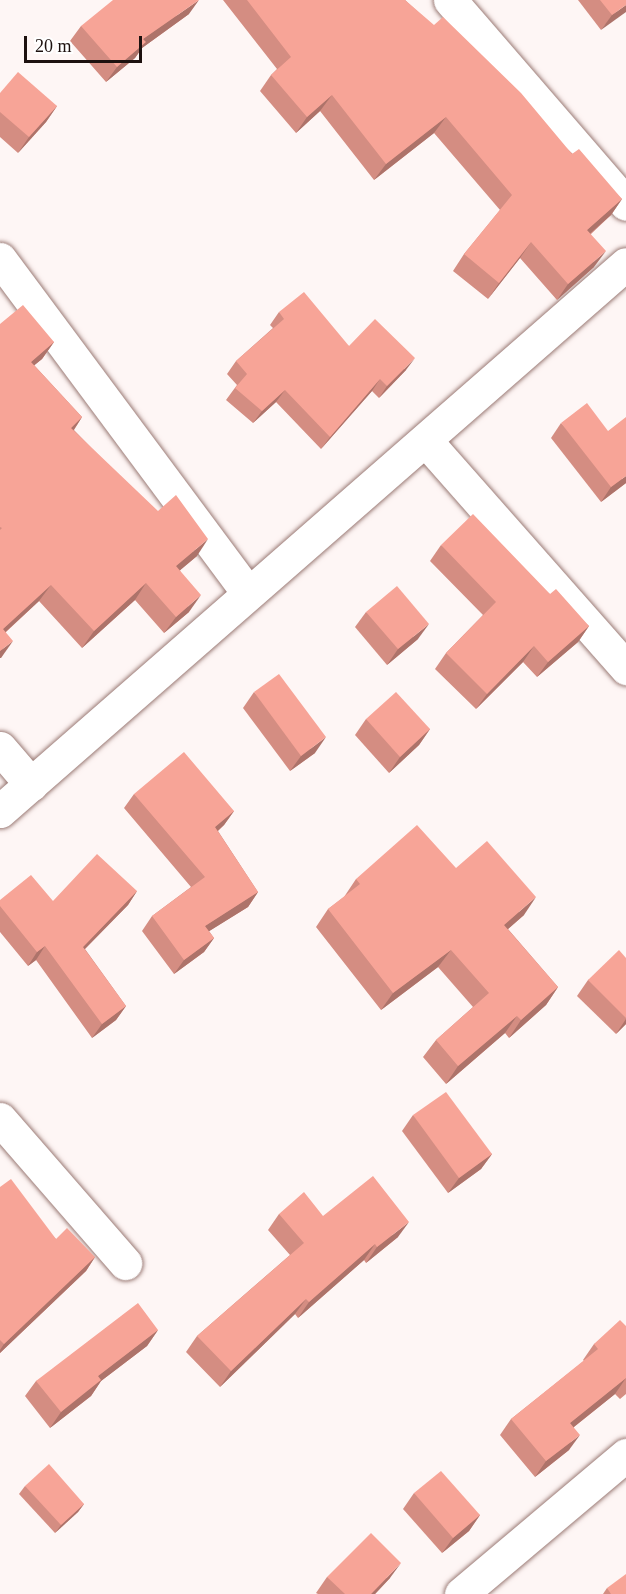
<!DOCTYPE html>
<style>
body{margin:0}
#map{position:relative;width:626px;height:1594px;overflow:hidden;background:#fef6f5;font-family:Georgia,serif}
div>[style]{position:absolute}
.roads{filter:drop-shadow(0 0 2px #9b7b76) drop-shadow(0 0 2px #9b7b76)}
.street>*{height:33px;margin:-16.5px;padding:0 16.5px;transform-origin:16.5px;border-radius:16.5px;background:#fff}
.wall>*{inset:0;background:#d48d82}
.shaded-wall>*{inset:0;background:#ad736a}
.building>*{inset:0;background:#f7a497}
span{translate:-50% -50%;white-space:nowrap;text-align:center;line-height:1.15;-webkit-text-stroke:5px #fff;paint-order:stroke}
.scale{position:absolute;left:24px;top:36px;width:118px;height:27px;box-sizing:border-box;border:3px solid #1d110f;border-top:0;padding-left:8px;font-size:18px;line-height:21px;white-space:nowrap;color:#1d110f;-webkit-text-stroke:4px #fff;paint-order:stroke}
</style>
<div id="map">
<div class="roads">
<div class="street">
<i style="left:450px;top:0;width:269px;rotate:49.2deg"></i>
<i style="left:0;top:259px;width:416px;rotate:53.4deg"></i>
<i style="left:426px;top:441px;width:303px;rotate:48.6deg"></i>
<i style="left:0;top:748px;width:48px;rotate:49.3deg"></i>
<i style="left:0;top:811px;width:831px;rotate:-41.15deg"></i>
<i style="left:0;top:1119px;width:191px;rotate:49deg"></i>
<i style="left:461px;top:1594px;width:216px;rotate:-40.1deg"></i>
</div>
</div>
<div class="wall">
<i style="clip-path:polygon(223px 0,405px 0,622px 199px,611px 215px,591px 234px,594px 267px,557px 300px,520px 258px,488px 299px,453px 271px,464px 254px,500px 210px,434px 133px,374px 180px,320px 111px,296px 133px,260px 91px,271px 75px,277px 69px)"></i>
<i style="clip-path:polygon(578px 0,626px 0,601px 30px)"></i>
<i style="clip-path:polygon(189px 14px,142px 48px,135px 58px,106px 82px,70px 41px,81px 26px)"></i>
<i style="clip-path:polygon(0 93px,57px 106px,46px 122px,18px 153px,0 137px)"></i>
<i style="clip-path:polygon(279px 312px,349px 346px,406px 370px,379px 398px,372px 391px,321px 449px,276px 402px,253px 423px,226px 400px,237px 385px,227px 374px,236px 361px,273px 328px,270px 325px)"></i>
<i style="clip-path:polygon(0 324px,54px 342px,42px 359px,34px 365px,82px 417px,74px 430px,197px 556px,180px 570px,189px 612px,164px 633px,135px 600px,82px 648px,39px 601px,6px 632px,1px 658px,0 658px)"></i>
<i style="clip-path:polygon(561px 423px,626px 483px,601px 502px,551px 438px)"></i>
<i style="clip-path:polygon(441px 545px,550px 594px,589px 626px,578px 642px,537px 677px,523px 662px,476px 709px,435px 669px,446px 653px,483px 615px,430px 561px)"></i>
<i style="clip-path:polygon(366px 612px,418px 639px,387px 665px,355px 627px)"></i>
<i style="clip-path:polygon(254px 692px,315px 753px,290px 771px,243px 708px)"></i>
<i style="clip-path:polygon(366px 719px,430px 729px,419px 745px,389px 773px,355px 735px)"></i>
<i style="clip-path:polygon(134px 794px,234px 811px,224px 825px,218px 831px,258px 892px,248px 907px,209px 931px,214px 938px,204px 952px,174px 974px,142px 931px,152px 916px,191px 887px,124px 808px)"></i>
<i style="clip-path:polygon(456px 868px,524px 915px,508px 929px,558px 987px,546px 1005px,509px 1038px,505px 1033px,446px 1084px,423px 1057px,436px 1040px,473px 1007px,438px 967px,381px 1010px,316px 927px,328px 909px,344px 897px,356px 879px)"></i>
<i style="clip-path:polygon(137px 891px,128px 905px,85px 949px,126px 1006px,116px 1020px,92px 1038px,36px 960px,28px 966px,0 932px,0 900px,53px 901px)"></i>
<i style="clip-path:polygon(626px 958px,626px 1024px,616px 1034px,577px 996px,588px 980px)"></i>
<i style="clip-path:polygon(413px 1115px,492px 1154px,481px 1169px,448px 1193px,402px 1131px)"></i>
<i style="clip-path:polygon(0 1187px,56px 1239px,95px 1257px,86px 1271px,0 1353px)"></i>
<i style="clip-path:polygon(279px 1214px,323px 1216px,398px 1237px,366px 1263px,364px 1260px,298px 1318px,295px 1314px,220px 1387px,186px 1352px,197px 1336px,290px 1255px,268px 1230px)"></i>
<i style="clip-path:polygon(626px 1326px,626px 1394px,620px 1399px,615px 1394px,574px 1427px,569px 1450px,535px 1477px,500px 1435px,511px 1419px,584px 1361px,583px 1360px,594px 1344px)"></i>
<i style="clip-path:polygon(158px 1330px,147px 1346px,101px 1381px,91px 1396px,50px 1428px,25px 1396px,36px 1381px)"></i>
<i style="clip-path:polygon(25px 1486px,84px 1504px,78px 1512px,55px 1533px,19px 1494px)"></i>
<i style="clip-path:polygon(414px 1493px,480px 1515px,469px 1531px,442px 1553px,403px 1509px)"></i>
<i style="clip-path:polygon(327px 1577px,390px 1578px,375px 1594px,318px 1594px,316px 1593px)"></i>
<i style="clip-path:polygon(607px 1588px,626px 1594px,603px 1594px)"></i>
</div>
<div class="shaded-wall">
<i style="clip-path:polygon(199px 0,189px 14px,142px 48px,135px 58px,106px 82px,117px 67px,143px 39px)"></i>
<i style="clip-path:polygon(626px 5px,626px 12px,601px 30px,612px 15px)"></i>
<i style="clip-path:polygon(332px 95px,320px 111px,296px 133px,307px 117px)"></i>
<i style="clip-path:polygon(57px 106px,46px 122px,18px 153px,29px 137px)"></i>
<i style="clip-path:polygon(446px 117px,434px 133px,374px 180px,386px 164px)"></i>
<i style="clip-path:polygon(622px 199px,611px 215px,576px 246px,587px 230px)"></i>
<i style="clip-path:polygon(531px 242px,520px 258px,488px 299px,499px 283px)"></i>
<i style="clip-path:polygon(606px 251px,594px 267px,557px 300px,568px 284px)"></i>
<i style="clip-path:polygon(54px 342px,42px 359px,19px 378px,31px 362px)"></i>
<i style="clip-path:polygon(415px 358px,406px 370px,379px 398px,387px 386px)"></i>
<i style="clip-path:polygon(380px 379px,372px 391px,321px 449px,330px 437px)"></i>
<i style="clip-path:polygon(285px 390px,276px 402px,253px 423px,262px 411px)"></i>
<i style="clip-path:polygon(82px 417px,71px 434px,71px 428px)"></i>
<i style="clip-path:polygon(626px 476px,626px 483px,601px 502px,611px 487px)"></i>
<i style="clip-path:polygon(208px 539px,197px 556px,165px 583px,176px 566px)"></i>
<i style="clip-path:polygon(146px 583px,135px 600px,82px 648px,94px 631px)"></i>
<i style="clip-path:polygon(51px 585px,39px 601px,0 637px,3px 629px)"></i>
<i style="clip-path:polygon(201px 595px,189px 612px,164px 633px,176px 617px)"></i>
<i style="clip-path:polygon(429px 624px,418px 639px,387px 665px,398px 649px)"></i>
<i style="clip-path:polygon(589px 626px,578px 642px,537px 677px,548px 662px)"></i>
<i style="clip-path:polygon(13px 641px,1px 658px,0 658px,0 651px)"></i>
<i style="clip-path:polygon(534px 646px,523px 662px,476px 709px,487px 694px)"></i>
<i style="clip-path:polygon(430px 729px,419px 745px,389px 773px,400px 757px)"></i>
<i style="clip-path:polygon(326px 737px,315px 753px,290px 771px,301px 756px)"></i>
<i style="clip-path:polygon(234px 811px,224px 825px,205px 842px,215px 827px)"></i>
<i style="clip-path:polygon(137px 891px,128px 905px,73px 961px,83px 947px)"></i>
<i style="clip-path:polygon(258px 892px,248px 907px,195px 940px,205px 926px)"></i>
<i style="clip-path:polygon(536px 897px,524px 915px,492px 943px,504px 925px)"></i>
<i style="clip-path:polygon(214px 938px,204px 952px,174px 974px,184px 960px)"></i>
<i style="clip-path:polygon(45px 946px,36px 960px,28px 966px,37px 952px)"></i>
<i style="clip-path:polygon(451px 950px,438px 967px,381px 1010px,393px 993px)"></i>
<i style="clip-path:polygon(558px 987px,546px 1005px,509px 1038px,521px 1020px)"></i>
<i style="clip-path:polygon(126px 1006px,116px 1020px,92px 1038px,102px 1024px)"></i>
<i style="clip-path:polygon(517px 1016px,505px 1033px,446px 1084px,458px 1066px)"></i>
<i style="clip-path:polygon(626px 1019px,626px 1024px,616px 1034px)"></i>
<i style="clip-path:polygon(492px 1154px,481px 1169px,448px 1193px,459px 1178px)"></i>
<i style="clip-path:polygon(409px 1222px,398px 1237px,366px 1263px,377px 1247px)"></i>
<i style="clip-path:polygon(375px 1244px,364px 1260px,298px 1318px,309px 1302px)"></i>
<i style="clip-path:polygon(95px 1257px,86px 1271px,0 1353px,0 1350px,4px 1344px)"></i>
<i style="clip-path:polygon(306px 1299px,295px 1314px,220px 1387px,231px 1371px)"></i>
<i style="clip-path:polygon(158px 1330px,147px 1346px,101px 1381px,91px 1396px,50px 1428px,61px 1412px,98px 1376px)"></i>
<i style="clip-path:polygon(626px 1378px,615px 1394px,560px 1438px,570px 1423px)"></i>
<i style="clip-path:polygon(580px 1435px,569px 1450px,535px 1477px,546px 1461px)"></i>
<i style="clip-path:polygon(84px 1504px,78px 1512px,55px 1533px,61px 1525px)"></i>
<i style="clip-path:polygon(480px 1515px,469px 1531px,442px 1553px,453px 1538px)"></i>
<i style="clip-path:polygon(401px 1563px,390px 1578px,375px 1594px,371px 1594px)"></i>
</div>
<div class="building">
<i style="clip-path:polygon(113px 0,199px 0,143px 39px,146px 42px,117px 67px,81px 26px)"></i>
<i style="clip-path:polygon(247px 0,405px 0,434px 25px,443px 17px,521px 93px,572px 154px,579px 149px,622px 199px,587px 230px,606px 251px,568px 284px,531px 242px,499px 283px,464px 254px,512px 195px,446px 117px,386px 164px,332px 95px,307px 117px,271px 75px,291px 57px)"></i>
<i style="clip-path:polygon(600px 0,626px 0,626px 5px,612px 15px)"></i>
<i style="clip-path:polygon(18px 72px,57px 106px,29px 137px,0 112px,0 93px)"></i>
<i style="clip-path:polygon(304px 292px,349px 346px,375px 319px,415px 358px,387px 386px,380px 379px,330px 437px,285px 390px,262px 411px,235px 388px,247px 374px,236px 361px,284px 319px,279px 312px)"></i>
<i style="clip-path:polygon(23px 305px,54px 342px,31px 362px,82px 417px,71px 428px,158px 511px,176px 495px,208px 539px,176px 566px,201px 595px,176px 617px,146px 583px,94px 631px,51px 585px,3px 629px,13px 641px,0 651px,0 530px,2px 528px,0 527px,0 324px)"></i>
<i style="clip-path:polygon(587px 403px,608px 431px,626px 417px,626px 476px,611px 487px,561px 423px)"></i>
<i style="clip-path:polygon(473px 514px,550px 594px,556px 589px,589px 626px,548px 662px,534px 646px,487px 694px,446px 653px,496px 602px,441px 545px)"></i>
<i style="clip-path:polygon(397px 586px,429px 624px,398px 649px,366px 612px)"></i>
<i style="clip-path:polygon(279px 674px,326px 737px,301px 756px,254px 692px)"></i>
<i style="clip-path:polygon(396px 692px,430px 729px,400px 757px,366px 719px)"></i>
<i style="clip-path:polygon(184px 752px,234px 811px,215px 827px,258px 892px,205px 926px,214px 938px,184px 960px,152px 916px,205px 877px,134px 794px)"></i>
<i style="clip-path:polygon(417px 825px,456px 868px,487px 841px,536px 897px,504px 925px,558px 987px,521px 1020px,517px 1016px,458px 1066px,436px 1040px,489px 993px,451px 950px,393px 993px,328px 909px,360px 884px,356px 879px)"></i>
<i style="clip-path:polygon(97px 854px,137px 891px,83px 947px,126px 1006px,102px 1024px,45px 946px,37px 952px,0 906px,0 900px,31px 875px,53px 901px)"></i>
<i style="clip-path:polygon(619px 950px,626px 958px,626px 1018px,588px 980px)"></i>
<i style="clip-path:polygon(446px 1092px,492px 1154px,459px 1178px,413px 1115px)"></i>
<i style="clip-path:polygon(373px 1176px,409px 1222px,377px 1247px,375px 1244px,309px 1302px,306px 1299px,231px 1371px,197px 1336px,304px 1243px,279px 1214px,304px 1192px,323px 1216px)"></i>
<i style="clip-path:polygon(11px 1179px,56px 1239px,67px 1228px,95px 1257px,4px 1344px,0 1340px,0 1187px)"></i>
<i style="clip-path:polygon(138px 1303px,158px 1330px,98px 1376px,101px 1380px,61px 1412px,36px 1381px)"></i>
<i style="clip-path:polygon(620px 1320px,626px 1326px,626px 1378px,570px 1423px,580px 1435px,546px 1461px,511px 1419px,598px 1349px,594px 1344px)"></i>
<i style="clip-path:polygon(49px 1464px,84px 1504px,61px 1525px,25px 1486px)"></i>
<i style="clip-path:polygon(441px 1471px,480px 1515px,453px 1538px,414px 1493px)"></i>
<i style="clip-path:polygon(371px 1533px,401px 1563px,371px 1594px,345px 1594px,327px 1577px)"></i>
<i style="clip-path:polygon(626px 1574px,626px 1594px,611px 1594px,607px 1588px)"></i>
</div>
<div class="scale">20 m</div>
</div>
